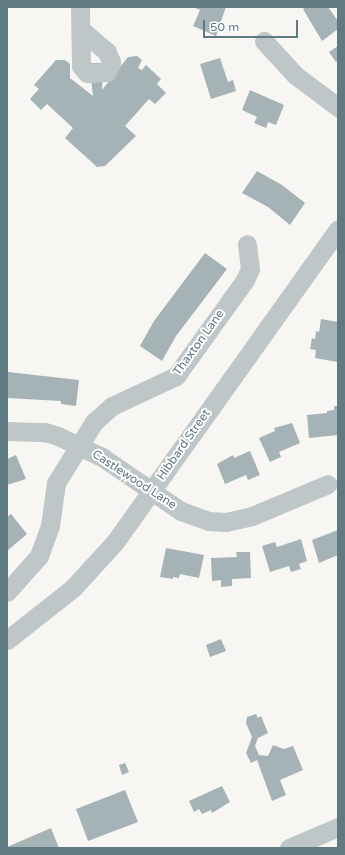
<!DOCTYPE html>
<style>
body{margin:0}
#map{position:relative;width:345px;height:855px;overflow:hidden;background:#f7f6f3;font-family:"Varela Round",sans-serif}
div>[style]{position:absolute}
.building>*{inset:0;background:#a5b3b6}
.minor>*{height:19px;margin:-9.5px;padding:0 9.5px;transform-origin:9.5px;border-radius:9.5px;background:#bfc6c8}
span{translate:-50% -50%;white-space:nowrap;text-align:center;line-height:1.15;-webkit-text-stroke:4px #fff;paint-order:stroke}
.street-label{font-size:12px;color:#5f7a81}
.frame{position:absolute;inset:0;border:8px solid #5f7a81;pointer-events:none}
.scale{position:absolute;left:203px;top:20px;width:95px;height:18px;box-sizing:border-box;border:2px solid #5f7a81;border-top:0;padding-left:5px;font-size:12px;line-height:14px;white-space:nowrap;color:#5f7a81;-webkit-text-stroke:3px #fff;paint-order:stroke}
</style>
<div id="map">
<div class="building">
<i style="clip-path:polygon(193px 7px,226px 7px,216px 36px,193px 26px,200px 10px)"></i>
<i style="clip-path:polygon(306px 7px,328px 7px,338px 21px,338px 29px,322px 41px,303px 9px)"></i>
<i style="clip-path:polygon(338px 46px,338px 61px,336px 62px,329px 52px)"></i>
<i style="clip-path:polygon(137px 56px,142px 60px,138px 68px,142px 70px,146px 65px,161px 79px,157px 84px,166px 93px,155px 104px,149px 99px,125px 126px,136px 136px,105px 166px,97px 167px,65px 138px,73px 128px,47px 104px,41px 110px,30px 99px,39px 89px,34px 85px,56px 60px,65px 60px,70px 64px,70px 78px,93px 96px,89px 63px,103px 63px,102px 90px,128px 57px)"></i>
<i style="clip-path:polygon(220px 58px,228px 82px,233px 80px,236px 91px,211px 99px,200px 64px)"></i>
<i style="clip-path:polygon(250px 90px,284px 105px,276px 125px,268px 122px,266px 128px,254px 123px,257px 117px,242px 110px)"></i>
<i style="clip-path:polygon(257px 171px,282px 185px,305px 203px,290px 225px,268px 207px,242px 193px)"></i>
<i style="clip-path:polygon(205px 253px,227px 269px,176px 336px,162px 361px,140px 346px,154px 321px)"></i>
<i style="clip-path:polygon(321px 319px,338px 322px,337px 362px,315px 358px,316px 350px,310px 349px,312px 338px,315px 339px,316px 331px,319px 332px)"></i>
<i style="clip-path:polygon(8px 372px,79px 380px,76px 406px,61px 404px,61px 401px,7px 398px)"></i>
<i style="clip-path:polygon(334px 406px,338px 406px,338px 435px,309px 438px,307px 415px,327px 413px,327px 411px,334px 410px)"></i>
<i style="clip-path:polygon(292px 423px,300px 443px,279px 452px,281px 457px,270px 462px,259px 438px,275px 431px,274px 428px)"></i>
<i style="clip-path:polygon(250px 451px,260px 475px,248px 480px,246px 475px,225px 484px,217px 464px,233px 455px,234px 458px)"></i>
<i style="clip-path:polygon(16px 455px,26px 479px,7px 485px,7px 459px)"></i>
<i style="clip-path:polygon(11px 514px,27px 534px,7px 551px,7px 517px)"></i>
<i style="clip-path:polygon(338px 530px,338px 555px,319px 563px,312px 540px)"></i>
<i style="clip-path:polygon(301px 539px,307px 561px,299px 564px,301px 569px,291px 572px,289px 566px,270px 572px,262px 546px,275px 542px,277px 547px)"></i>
<i style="clip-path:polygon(166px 548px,204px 555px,199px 578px,180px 574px,179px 578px,173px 577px,173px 579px,160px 577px)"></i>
<i style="clip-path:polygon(236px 552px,250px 552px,251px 578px,232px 579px,232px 586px,221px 587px,221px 580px,212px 581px,211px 558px,237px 557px)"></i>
<i style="clip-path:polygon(221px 639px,226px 651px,210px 657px,206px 645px)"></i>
<i style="clip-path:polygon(256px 714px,258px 718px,261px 716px,268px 733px,258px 738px,255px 746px,259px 755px,268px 756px,273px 745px,284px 749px,293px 746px,303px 770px,280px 780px,286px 795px,272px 801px,257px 760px,251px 763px,246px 753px,252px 737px,246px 723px,247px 717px)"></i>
<i style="clip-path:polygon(125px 763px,129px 772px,122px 775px,119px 765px)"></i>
<i style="clip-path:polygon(222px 786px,230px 802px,212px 813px,211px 810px,202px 814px,199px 809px,194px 812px,189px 801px)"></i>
<i style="clip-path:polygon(125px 790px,138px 822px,88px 841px,76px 809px)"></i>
<i style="clip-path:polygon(51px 828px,59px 848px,7px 848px,7px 847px)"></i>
</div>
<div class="minor">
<i style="left:80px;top:7px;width:59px;rotate:89deg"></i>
<i style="left:81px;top:66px;width:9px;rotate:49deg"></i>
<i style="left:87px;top:73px;width:20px;rotate:-3deg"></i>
<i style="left:107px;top:72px;width:11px;rotate:-68deg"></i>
<i style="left:111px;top:62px;width:11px;rotate:-112deg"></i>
<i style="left:107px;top:52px;width:33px;rotate:-139deg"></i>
<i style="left:264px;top:41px;width:46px;rotate:47.6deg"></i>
<i style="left:295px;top:75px;width:54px;rotate:36.7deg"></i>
<i style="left:7px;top:431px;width:38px;rotate:2deg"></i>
<i style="left:45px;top:432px;width:14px;rotate:17deg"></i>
<i style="left:58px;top:436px;width:49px;rotate:25.5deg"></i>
<i style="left:102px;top:457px;width:96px;rotate:34.4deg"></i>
<i style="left:181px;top:511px;width:29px;rotate:20deg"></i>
<i style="left:208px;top:521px;width:18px;rotate:3deg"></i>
<i style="left:226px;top:522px;width:27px;rotate:-13deg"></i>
<i style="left:252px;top:516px;width:82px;rotate:-22.8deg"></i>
<i style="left:7px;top:592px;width:48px;rotate:-48.4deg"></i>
<i style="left:39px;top:556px;width:32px;rotate:-70deg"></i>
<i style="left:50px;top:526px;width:43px;rotate:-82.1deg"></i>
<i style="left:56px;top:483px;width:72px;rotate:-58.1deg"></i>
<i style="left:94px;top:422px;width:24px;rotate:-42deg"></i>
<i style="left:112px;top:406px;width:71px;rotate:-25.1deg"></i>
<i style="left:176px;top:376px;width:118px;rotate:-54.3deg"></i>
<i style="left:245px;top:280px;width:12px;rotate:-66deg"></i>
<i style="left:250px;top:269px;width:25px;rotate:-97deg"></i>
<i style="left:7px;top:640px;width:84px;rotate:-38.2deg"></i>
<i style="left:73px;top:588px;width:62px;rotate:-47.6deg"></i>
<i style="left:115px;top:542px;width:384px;rotate:-54.5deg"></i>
<i style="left:289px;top:848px;width:53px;rotate:-23.2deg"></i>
</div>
<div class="street-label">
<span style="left:199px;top:343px;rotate:-54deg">Thaxton Lane</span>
<span style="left:184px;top:445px;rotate:-55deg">Hibbard Street</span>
<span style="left:134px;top:480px;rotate:33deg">Castlewood Lane</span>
</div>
<div class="frame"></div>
<div class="scale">50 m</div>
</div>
